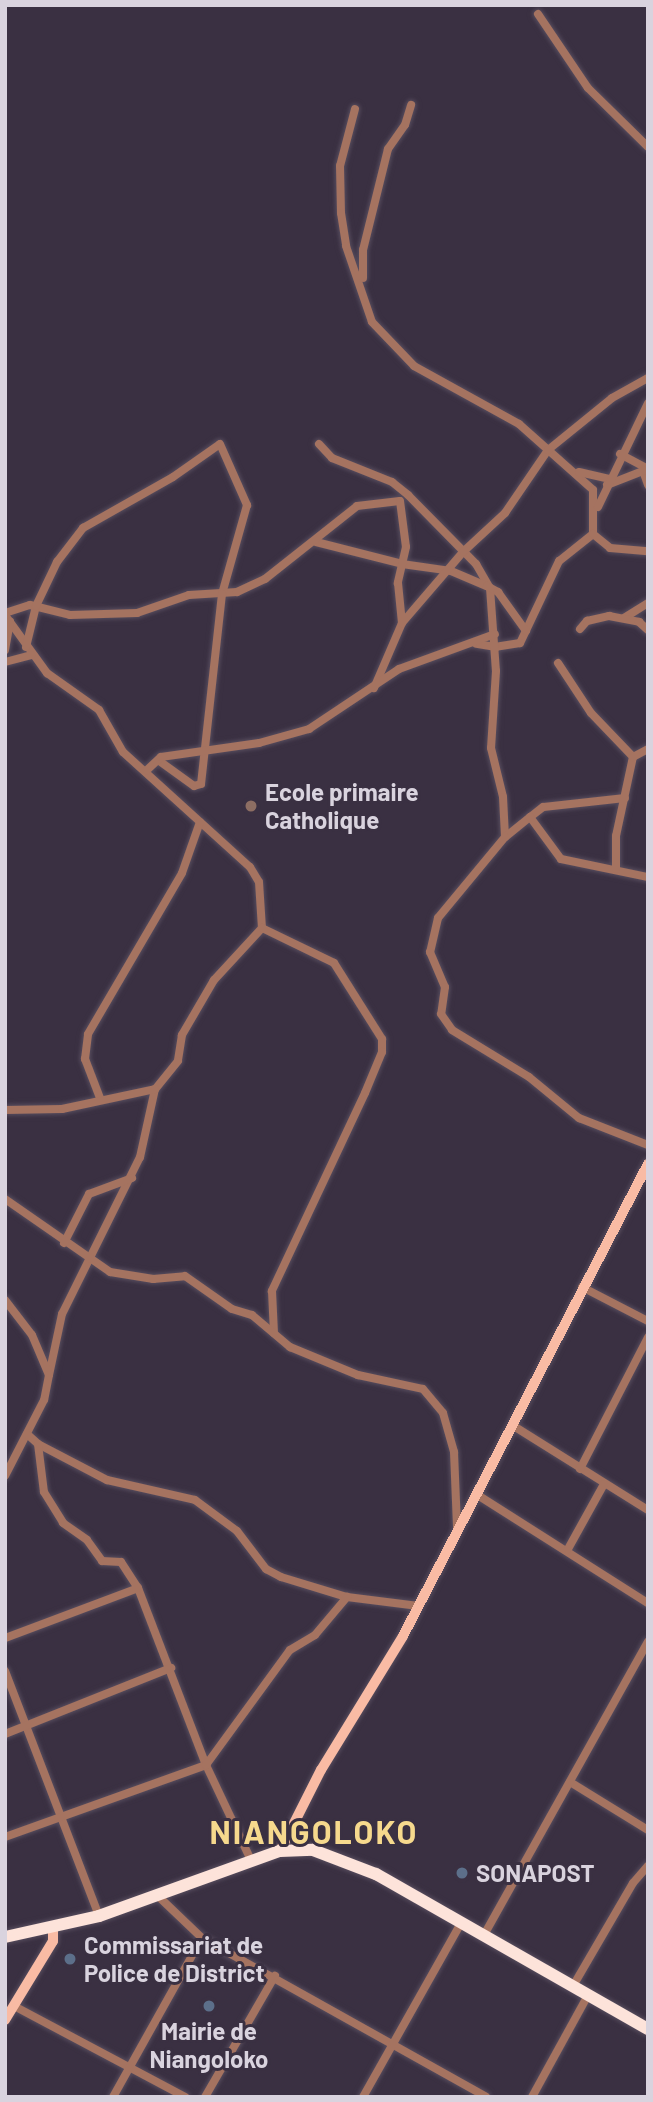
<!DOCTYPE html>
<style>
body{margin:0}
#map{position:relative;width:653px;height:2102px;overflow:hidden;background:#3a3042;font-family:Barlow,sans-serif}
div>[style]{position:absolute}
.roads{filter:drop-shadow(0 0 2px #574d5e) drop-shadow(0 0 2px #574d5e)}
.minor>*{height:8px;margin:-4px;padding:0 4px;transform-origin:4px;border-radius:4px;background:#a57360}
.major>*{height:10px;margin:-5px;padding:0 5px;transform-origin:5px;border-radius:5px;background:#f9bba4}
.highway>*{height:12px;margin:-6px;padding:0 6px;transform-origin:6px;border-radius:6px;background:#fde3da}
.dots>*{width:19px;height:19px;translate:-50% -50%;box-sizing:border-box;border:4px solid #3a3042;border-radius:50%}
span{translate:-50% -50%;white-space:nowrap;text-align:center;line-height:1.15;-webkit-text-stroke:6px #3a3042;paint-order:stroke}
.poi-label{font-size:24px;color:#d9d3de;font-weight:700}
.left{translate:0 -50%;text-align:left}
.district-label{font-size:32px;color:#f6d98d;font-weight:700;letter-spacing:2px}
.frame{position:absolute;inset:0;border:7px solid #d9d3de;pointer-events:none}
</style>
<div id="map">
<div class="roads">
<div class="minor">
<i style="left:538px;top:14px;width:89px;rotate:56deg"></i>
<i style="left:588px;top:88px;width:84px;rotate:44.5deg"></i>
<i style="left:355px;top:109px;width:59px;rotate:104.7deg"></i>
<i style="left:340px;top:166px;width:47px;rotate:88.8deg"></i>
<i style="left:341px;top:213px;width:33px;rotate:81deg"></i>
<i style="left:346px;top:246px;width:80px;rotate:71.1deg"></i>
<i style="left:372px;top:322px;width:61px;rotate:46.3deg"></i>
<i style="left:414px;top:366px;width:120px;rotate:28.9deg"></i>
<i style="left:519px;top:424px;width:99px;rotate:41.7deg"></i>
<i style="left:593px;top:490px;width:44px;rotate:90deg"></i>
<i style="left:593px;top:534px;width:43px;rotate:141.5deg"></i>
<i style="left:559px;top:561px;width:91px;rotate:115.4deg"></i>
<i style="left:520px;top:643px;width:24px;rotate:171deg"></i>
<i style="left:496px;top:647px;width:20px;rotate:-171deg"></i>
<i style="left:363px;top:278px;width:28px;rotate:-90deg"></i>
<i style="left:363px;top:250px;width:104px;rotate:-76.1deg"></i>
<i style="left:388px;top:149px;width:29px;rotate:-55deg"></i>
<i style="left:405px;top:125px;width:21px;rotate:-73deg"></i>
<i style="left:319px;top:444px;width:19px;rotate:47deg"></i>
<i style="left:332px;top:458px;width:65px;rotate:21.8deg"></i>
<i style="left:392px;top:482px;width:21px;rotate:39deg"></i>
<i style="left:408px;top:495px;width:97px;rotate:45.4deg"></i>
<i style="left:476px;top:564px;width:28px;rotate:60deg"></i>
<i style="left:490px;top:588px;width:83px;rotate:85.9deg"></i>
<i style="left:496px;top:671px;width:77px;rotate:93.7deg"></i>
<i style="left:491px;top:748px;width:50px;rotate:76.2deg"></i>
<i style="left:503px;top:797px;width:40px;rotate:87.1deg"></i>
<i style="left:620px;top:454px;width:32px;rotate:28deg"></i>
<i style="left:643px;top:471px;width:15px;rotate:70deg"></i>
<i style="left:579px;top:472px;width:32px;rotate:13deg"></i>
<i style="left:607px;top:485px;width:44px;rotate:-21.3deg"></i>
<i style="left:598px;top:507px;width:115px;rotate:-64.3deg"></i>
<i style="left:593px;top:534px;width:22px;rotate:39deg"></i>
<i style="left:610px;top:548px;width:38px;rotate:5deg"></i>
<i style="left:316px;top:542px;width:89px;rotate:14.3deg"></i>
<i style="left:402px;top:564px;width:49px;rotate:8.1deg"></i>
<i style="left:451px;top:571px;width:39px;rotate:23deg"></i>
<i style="left:487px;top:586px;width:13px;rotate:29deg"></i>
<i style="left:498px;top:592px;width:48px;rotate:54.3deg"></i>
<i style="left:5px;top:613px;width:26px;rotate:-18deg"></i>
<i style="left:30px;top:605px;width:41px;rotate:14deg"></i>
<i style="left:70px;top:615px;width:67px;rotate:-1.7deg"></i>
<i style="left:137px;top:613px;width:55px;rotate:-19.1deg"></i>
<i style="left:189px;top:595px;width:48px;rotate:-3.6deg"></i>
<i style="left:237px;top:592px;width:31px;rotate:-25deg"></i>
<i style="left:265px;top:579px;width:117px;rotate:-38.4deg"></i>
<i style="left:357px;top:506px;width:43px;rotate:-6.6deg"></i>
<i style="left:400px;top:501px;width:46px;rotate:82.6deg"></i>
<i style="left:406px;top:547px;width:37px;rotate:103deg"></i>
<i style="left:398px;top:583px;width:40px;rotate:84.3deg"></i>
<i style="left:402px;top:623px;width:71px;rotate:113.3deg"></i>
<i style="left:5px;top:615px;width:72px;rotate:54.1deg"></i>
<i style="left:47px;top:673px;width:64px;rotate:35.4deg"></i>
<i style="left:99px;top:710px;width:48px;rotate:60.3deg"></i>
<i style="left:123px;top:752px;width:171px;rotate:42.2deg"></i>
<i style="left:250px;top:867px;width:17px;rotate:59deg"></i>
<i style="left:259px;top:882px;width:46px;rotate:86.3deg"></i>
<i style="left:262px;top:928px;width:71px;rotate:132.7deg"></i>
<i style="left:214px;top:980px;width:64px;rotate:120.2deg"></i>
<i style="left:182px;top:1035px;width:26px;rotate:99deg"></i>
<i style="left:178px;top:1061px;width:36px;rotate:129deg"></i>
<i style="left:155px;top:1089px;width:70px;rotate:102.4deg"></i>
<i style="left:140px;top:1157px;width:175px;rotate:116.4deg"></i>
<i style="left:62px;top:1314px;width:62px;rotate:102deg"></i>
<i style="left:624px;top:618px;width:28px;rotate:-32deg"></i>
<i style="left:402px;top:623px;width:95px;rotate:-49.3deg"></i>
<i style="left:464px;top:551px;width:56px;rotate:-42.8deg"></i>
<i style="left:505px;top:513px;width:76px;rotate:-55.7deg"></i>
<i style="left:548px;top:450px;width:82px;rotate:-39.1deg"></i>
<i style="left:612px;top:398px;width:41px;rotate:-29.1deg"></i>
<i style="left:580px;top:629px;width:11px;rotate:-49deg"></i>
<i style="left:587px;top:621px;width:23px;rotate:-13deg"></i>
<i style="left:609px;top:616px;width:31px;rotate:11deg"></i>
<i style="left:639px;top:622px;width:12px;rotate:42deg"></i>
<i style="left:26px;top:647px;width:42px;rotate:-76.3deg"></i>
<i style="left:36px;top:606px;width:49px;rotate:-64.5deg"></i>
<i style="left:57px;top:562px;width:43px;rotate:-52.6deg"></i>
<i style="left:83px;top:528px;width:103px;rotate:-29.5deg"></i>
<i style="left:173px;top:477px;width:57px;rotate:-35.1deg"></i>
<i style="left:220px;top:444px;width:67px;rotate:66.1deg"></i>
<i style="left:247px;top:505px;width:92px;rotate:105.7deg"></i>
<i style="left:222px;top:594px;width:191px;rotate:96.3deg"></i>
<i style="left:201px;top:784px;width:7px;rotate:164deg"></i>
<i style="left:194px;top:786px;width:44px;rotate:-144.2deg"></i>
<i style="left:5px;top:650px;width:29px;rotate:-80deg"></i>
<i style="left:5px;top:662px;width:27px;rotate:-15deg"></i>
<i style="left:558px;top:663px;width:60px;rotate:56.6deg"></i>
<i style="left:591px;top:713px;width:61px;rotate:46.3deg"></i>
<i style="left:147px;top:770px;width:19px;rotate:-43deg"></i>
<i style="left:161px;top:757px;width:99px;rotate:-8.1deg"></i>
<i style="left:259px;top:743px;width:52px;rotate:-15.6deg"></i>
<i style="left:309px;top:729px;width:108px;rotate:-33.7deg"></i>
<i style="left:399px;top:669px;width:102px;rotate:-20deg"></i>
<i style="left:625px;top:798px;width:82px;rotate:173.7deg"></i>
<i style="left:543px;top:807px;width:16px;rotate:142deg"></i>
<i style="left:530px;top:817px;width:32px;rotate:141deg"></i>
<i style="left:505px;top:837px;width:105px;rotate:129.6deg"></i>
<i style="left:438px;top:918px;width:35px;rotate:103deg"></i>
<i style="left:430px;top:952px;width:38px;rotate:67deg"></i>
<i style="left:445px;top:987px;width:27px;rotate:98deg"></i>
<i style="left:441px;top:1014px;width:19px;rotate:55deg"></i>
<i style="left:452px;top:1030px;width:90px;rotate:31.4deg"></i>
<i style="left:529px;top:1077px;width:65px;rotate:39.4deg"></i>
<i style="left:579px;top:1118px;width:74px;rotate:21.4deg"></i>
<i style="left:530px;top:817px;width:52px;rotate:53.6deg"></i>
<i style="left:561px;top:859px;width:89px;rotate:11.7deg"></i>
<i style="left:616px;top:869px;width:33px;rotate:-90deg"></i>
<i style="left:616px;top:836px;width:81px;rotate:-77.9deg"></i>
<i style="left:633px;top:757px;width:17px;rotate:-28deg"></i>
<i style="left:262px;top:928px;width:80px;rotate:25.9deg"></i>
<i style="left:334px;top:963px;width:90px;rotate:57.7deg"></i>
<i style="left:382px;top:1039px;width:13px;rotate:90deg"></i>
<i style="left:382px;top:1052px;width:44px;rotate:112.5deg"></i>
<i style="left:365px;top:1093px;width:219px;rotate:115.2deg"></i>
<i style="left:272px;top:1291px;width:42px;rotate:87.3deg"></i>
<i style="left:100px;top:1098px;width:42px;rotate:-111deg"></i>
<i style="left:85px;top:1059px;width:25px;rotate:-83deg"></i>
<i style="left:88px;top:1034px;width:186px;rotate:-59.7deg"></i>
<i style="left:182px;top:873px;width:54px;rotate:-70.6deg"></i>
<i style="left:5px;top:1110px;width:57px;rotate:-1deg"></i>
<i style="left:62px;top:1109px;width:95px;rotate:-12.1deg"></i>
<i style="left:5px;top:1199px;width:128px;rotate:34.8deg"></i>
<i style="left:110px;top:1272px;width:44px;rotate:9.2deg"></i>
<i style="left:153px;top:1279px;width:32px;rotate:-5deg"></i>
<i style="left:185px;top:1276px;width:57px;rotate:35.1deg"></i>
<i style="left:232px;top:1309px;width:21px;rotate:17deg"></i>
<i style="left:252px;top:1315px;width:50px;rotate:40.1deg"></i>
<i style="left:290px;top:1347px;width:74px;rotate:22.4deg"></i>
<i style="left:358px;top:1375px;width:66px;rotate:12.2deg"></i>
<i style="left:423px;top:1389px;width:31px;rotate:50deg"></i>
<i style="left:443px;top:1413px;width:41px;rotate:74.2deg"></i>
<i style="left:454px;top:1452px;width:76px;rotate:87.7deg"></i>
<i style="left:64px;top:1243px;width:55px;rotate:-63deg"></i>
<i style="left:89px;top:1194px;width:46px;rotate:-20.4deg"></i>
<i style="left:582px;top:1287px;width:74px;rotate:27.3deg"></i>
<i style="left:5px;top:1300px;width:44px;rotate:52.4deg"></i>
<i style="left:32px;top:1335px;width:43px;rotate:67deg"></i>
<i style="left:49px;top:1375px;width:25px;rotate:101deg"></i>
<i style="left:44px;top:1400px;width:85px;rotate:117.2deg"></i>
<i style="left:512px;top:1425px;width:160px;rotate:32deg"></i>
<i style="left:27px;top:1434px;width:15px;rotate:42deg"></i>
<i style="left:38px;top:1444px;width:78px;rotate:27.6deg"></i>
<i style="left:107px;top:1480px;width:90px;rotate:12.8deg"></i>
<i style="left:195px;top:1500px;width:52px;rotate:36.4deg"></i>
<i style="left:237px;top:1531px;width:48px;rotate:52.7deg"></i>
<i style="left:266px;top:1569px;width:17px;rotate:28deg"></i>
<i style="left:281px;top:1577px;width:69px;rotate:16.9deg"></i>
<i style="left:347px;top:1597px;width:72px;rotate:7.2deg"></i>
<i style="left:38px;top:1444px;width:48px;rotate:82.9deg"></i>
<i style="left:44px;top:1492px;width:36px;rotate:58deg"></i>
<i style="left:63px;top:1523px;width:29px;rotate:35deg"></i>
<i style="left:87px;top:1540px;width:26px;rotate:54deg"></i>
<i style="left:102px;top:1561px;width:19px;rotate:3deg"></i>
<i style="left:121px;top:1562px;width:31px;rotate:57deg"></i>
<i style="left:138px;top:1588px;width:190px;rotate:69deg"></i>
<i style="left:206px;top:1765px;width:105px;rotate:64.7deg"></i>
<i style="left:580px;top:1469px;width:148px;rotate:-62.7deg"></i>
<i style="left:476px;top:1494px;width:204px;rotate:32.4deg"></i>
<i style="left:568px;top:1549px;width:74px;rotate:-61deg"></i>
<i style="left:5px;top:1638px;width:142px;rotate:-20.6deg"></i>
<i style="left:5px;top:1671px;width:262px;rotate:69deg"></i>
<i style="left:5px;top:1734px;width:179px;rotate:-21.7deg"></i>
<i style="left:570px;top:1782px;width:92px;rotate:31.6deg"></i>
<i style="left:5px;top:1837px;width:214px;rotate:-19.7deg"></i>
<i style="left:206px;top:1765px;width:142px;rotate:-53.9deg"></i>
<i style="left:290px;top:1650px;width:29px;rotate:-31deg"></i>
<i style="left:315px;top:1635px;width:50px;rotate:-49.9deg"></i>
<i style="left:158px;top:1896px;width:61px;rotate:43.7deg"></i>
<i style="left:202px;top:1938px;width:325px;rotate:29.2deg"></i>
<i style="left:484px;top:1935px;width:336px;rotate:-60.8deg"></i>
<i style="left:573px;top:1986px;width:119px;rotate:-59.8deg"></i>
<i style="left:633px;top:1883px;width:23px;rotate:-49deg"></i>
<i style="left:14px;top:2006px;width:194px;rotate:28deg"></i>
<i style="left:113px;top:2097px;width:182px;rotate:-60.8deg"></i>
<i style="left:205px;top:2097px;width:140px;rotate:-60deg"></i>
<i style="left:363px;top:2097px;width:200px;rotate:-60.6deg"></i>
<i style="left:532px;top:2097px;width:116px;rotate:-61.2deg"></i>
</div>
<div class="major">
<i style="left:280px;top:1851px;width:91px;rotate:-63.2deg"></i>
<i style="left:321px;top:1770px;width:157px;rotate:-58.5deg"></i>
<i style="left:403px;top:1636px;width:532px;rotate:-62.57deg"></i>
<i style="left:5px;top:2020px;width:92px;rotate:-58.7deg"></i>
<i style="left:53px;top:1941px;width:14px;rotate:-90deg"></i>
</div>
<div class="highway">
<i style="left:5px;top:1937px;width:96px;rotate:-12.6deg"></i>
<i style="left:99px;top:1916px;width:192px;rotate:-19.8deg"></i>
<i style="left:280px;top:1851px;width:33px;rotate:-2deg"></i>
<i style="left:313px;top:1850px;width:67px;rotate:20.9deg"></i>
<i style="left:376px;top:1874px;width:313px;rotate:29.7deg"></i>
</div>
</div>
<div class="dots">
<i style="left:251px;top:806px;background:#8d6e63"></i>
<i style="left:462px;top:1873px;background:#5c6f8a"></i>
<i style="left:70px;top:1959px;background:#5c6f8a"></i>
<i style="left:209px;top:2006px;background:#5c6f8a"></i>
</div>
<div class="poi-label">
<span class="left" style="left:265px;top:806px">Ecole primaire<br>Catholique</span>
<span class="left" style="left:476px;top:1873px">SONAPOST</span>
<span class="left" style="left:84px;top:1959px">Commissariat de<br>Police de District</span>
<span style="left:209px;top:2045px">Mairie de<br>Niangoloko</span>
</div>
<div class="district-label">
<span style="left:314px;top:1831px">NIANGOLOKO</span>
</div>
<div class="frame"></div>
</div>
